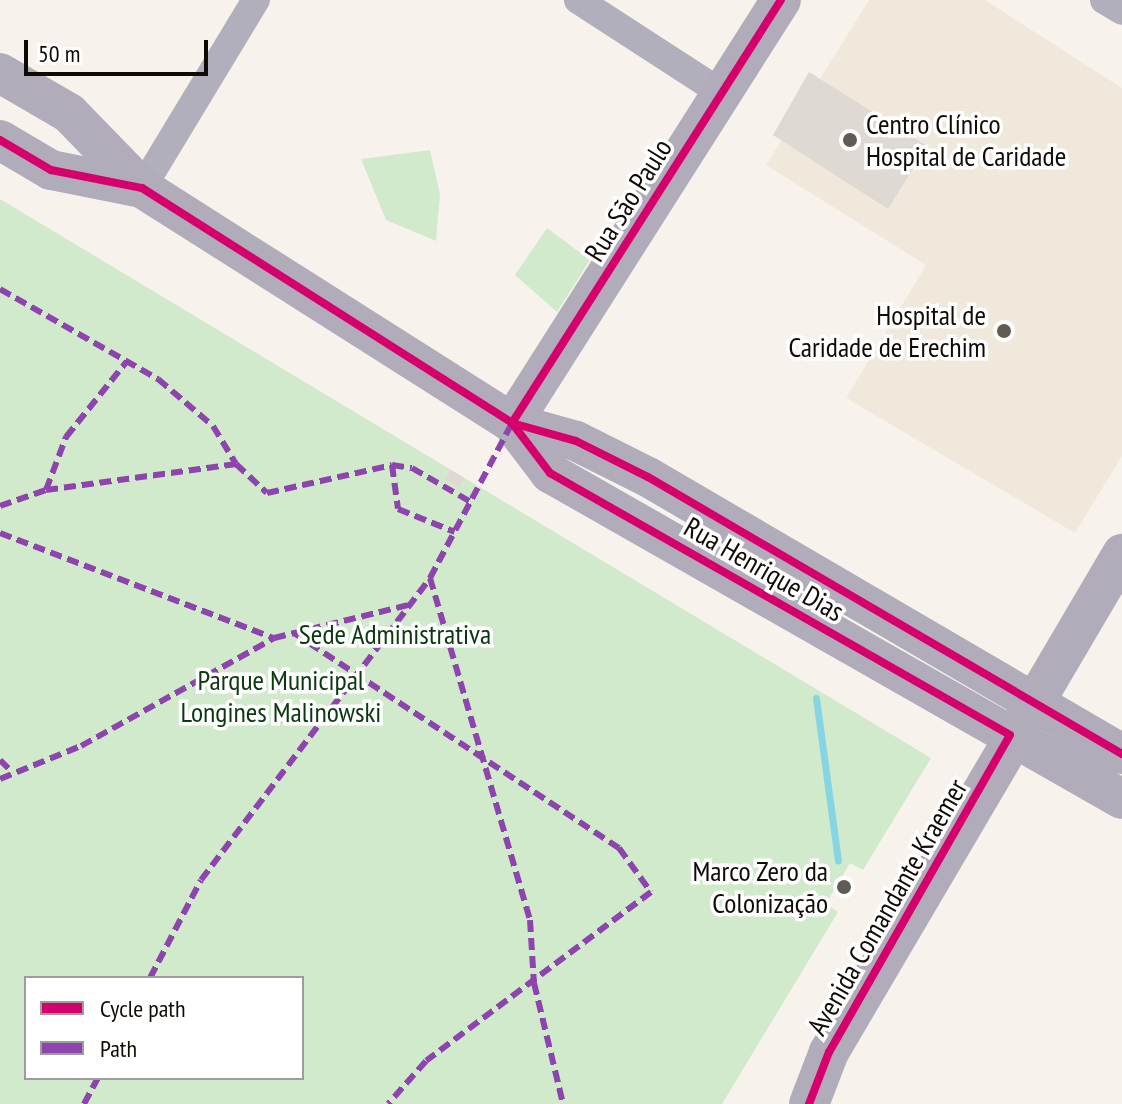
<!DOCTYPE html>
<meta charset="utf-8">
<style>
body{margin:0}
#map{position:relative;width:1122px;height:1104px;overflow:hidden;background:#f8f2ec;font-family:"PT Sans Narrow",sans-serif}
div>[style]{position:absolute}
.medical>*{inset:0;background:#f0e9db}
.green>*{inset:0;background:#d2eacc}
.stream>*{height:7px;margin:-3.5px;padding:0 3.5px;transform-origin:3.5px;border-radius:3.5px;background:#86d5e3}
.building>*{inset:0;background:#dfd9d3}
.street>*{height:28px;margin:-14px;padding:0 14px;transform-origin:14px;border-radius:14px;background:#b2afbc}
.secondary>*{height:40px;margin:-20px;padding:0 20px;transform-origin:20px;border-radius:20px;background:#b1acba}
.quiet>*{height:6px;margin-top:-3px;transform-origin:0;background:repeating-linear-gradient(90deg,#8e44ad 0 12px,transparent 0 18px)}
.cycleway>*{height:8px;margin:-4px;padding:0 4px;transform-origin:4px;border-radius:4px;background:#d6006c}
.dots>*{width:22px;height:22px;translate:-50% -50%;box-sizing:border-box;border:4px solid #fff;border-radius:50%}
span{translate:-50% -50%;white-space:nowrap;text-align:center;line-height:1.15;-webkit-text-stroke:7px #fff;paint-order:stroke}
.poi-label{font-size:28px;color:#100a05}
.left{translate:0 -50%;text-align:left}
.right{translate:-100% -50%;text-align:right}
.street-label{font-size:28px;color:#100a05}
.park-label{font-size:28px;color:#0b380f}
.legend{position:absolute;left:24px;top:976px;width:280px;height:104px;box-sizing:border-box;background:#fff;border:2px solid #9f9d9b;margin:0;padding:10px 14px;list-style:none;font-size:24px;color:#100a05}
.legend li{display:flex;align-items:center;gap:16px;height:40px}
.legend b{width:40px;border:2px solid #9f9d9b}
.scale{position:absolute;left:24px;top:40px;width:184px;height:36px;box-sizing:border-box;border:4px solid #100a05;border-top:0;padding-left:10px;font-size:24px;line-height:28px;white-space:nowrap;color:#100a05;-webkit-text-stroke:6px #fff;paint-order:stroke}
</style>
<div id="map">
<div class="medical">
<i style="clip-path:polygon(869px 0,985px 0,1122px 88px,1122px 456px,1075px 533px,846px 398px,926px 265px,766px 165px)"></i>
</div>
<div class="green">
<i style="clip-path:polygon(430px 150px,440px 194px,436px 241px,386px 220px,361px 159px)"></i>
<i style="clip-path:polygon(evenodd,0 199px,931px 758px,863px 870px,850px 863px,826px 904px,838px 912px,722px 1104px,0 1104px,0 199px,26px 978px,302px 978px,302px 1078px,26px 1078px,26px 978px)"></i>
<i style="clip-path:polygon(547px 228px,590px 260px,557px 312px,515px 275px)"></i>
</div>
<div class="stream">
<i style="left:816px;top:698px;width:164px;rotate:82.3deg"></i>
</div>
<div class="building">
<i style="clip-path:polygon(809px 72px,927px 146px,888px 209px,773px 135px)"></i>
<i style="clip-path:polygon(450px 470px,465px 478px,459px 488px,445px 479px)"></i>
</div>
<div class="street">
<i style="left:578px;top:0;width:171px;rotate:32.9deg"></i>
<i style="left:1104px;top:0;width:21px;rotate:31deg"></i>
<i style="left:142px;top:188px;width:220px;rotate:-58.8deg"></i>
</div>
<div class="secondary">
<i style="left:0;top:73px;width:80px;rotate:30.1deg"></i>
<i style="left:69px;top:113px;width:105px;rotate:45.8deg"></i>
<i style="left:142px;top:188px;width:438px;rotate:32.4deg"></i>
<i style="left:512px;top:423px;width:66px;rotate:15.7deg"></i>
<i style="left:576px;top:441px;width:80px;rotate:26.6deg"></i>
<i style="left:648px;top:477px;width:549px;rotate:30.3deg"></i>
<i style="left:0;top:140px;width:59px;rotate:30.5deg"></i>
<i style="left:51px;top:170px;width:93px;rotate:11.2deg"></i>
<i style="left:512px;top:423px;width:63px;rotate:52.8deg"></i>
<i style="left:550px;top:473px;width:658px;rotate:29.68deg"></i>
<i style="left:512px;top:423px;width:501px;rotate:-57.55deg"></i>
<i style="left:809px;top:1104px;width:56px;rotate:-69deg"></i>
<i style="left:829px;top:1052px;width:578px;rotate:-59.53deg"></i>
</div>
<div class="quiet">
<i style="left:0;top:289px;width:182px;rotate:29.7deg"></i>
<i style="left:158px;top:379px;width:72px;rotate:40.5deg"></i>
<i style="left:213px;top:426px;width:44px;rotate:58.8deg"></i>
<i style="left:392px;top:465px;width:44px;rotate:82.2deg"></i>
<i style="left:398px;top:509px;width:61px;rotate:22deg"></i>
<i style="left:46px;top:490px;width:57px;rotate:-69.3deg"></i>
<i style="left:66px;top:437px;width:97px;rotate:-51.2deg"></i>
<i style="left:0;top:506px;width:49px;rotate:-19.2deg"></i>
<i style="left:46px;top:490px;width:192px;rotate:-7.8deg"></i>
<i style="left:236px;top:464px;width:42px;rotate:43.1deg"></i>
<i style="left:267px;top:493px;width:128px;rotate:-12.6deg"></i>
<i style="left:392px;top:465px;width:20px;rotate:9deg"></i>
<i style="left:412px;top:468px;width:68px;rotate:30deg"></i>
<i style="left:0;top:533px;width:293px;rotate:21deg"></i>
<i style="left:274px;top:638px;width:142px;rotate:-13.8deg"></i>
<i style="left:430px;top:578px;width:356px;rotate:73.7deg"></i>
<i style="left:530px;top:920px;width:63px;rotate:86.4deg"></i>
<i style="left:534px;top:983px;width:124px;rotate:76.5deg"></i>
<i style="left:294px;top:633px;width:390px;rotate:33.5deg"></i>
<i style="left:619px;top:848px;width:54px;rotate:54deg"></i>
<i style="left:651px;top:892px;width:281px;rotate:143.1deg"></i>
<i style="left:426px;top:1061px;width:57px;rotate:131.5deg"></i>
<i style="left:0;top:760px;width:18px;rotate:45deg"></i>
<i style="left:0;top:779px;width:87px;rotate:-22.2deg"></i>
<i style="left:81px;top:746px;width:221px;rotate:-29.2deg"></i>
<i style="left:150px;top:978px;width:110px;rotate:-62.5deg"></i>
<i style="left:201px;top:880px;width:379px;rotate:-52.8deg"></i>
<i style="left:430px;top:578px;width:175px;rotate:-62.1deg"></i>
<i style="left:84px;top:1104px;width:30px;rotate:-62deg"></i>
</div>
<div class="cycleway">
<i style="left:0;top:140px;width:59px;rotate:30.5deg"></i>
<i style="left:51px;top:170px;width:93px;rotate:11.2deg"></i>
<i style="left:142px;top:188px;width:438px;rotate:32.4deg"></i>
<i style="left:512px;top:423px;width:66px;rotate:15.7deg"></i>
<i style="left:576px;top:441px;width:80px;rotate:26.6deg"></i>
<i style="left:648px;top:477px;width:549px;rotate:30.3deg"></i>
<i style="left:512px;top:423px;width:63px;rotate:52.8deg"></i>
<i style="left:550px;top:473px;width:529px;rotate:29.66deg"></i>
<i style="left:1010px;top:735px;width:365px;rotate:119.7deg"></i>
<i style="left:829px;top:1052px;width:56px;rotate:111deg"></i>
<i style="left:512px;top:423px;width:501px;rotate:-57.55deg"></i>
</div>
<div class="dots">
<i style="left:850px;top:140px;background:#615b56"></i>
<i style="left:1004px;top:331px;background:#615b56"></i>
<i style="left:844px;top:887px;background:#615b56"></i>
</div>
<div class="poi-label">
<span class="left" style="left:866px;top:140px">Centro Clínico<br>Hospital de Caridade</span>
<span class="right" style="left:986px;top:331px">Hospital de<br>Caridade de Erechim</span>
<span class="right" style="left:828px;top:887px">Marco Zero da<br>Colonização</span>
</div>
<div class="street-label">
<span style="left:628px;top:200px;rotate:-58deg">Rua São Paulo</span>
<span style="left:764px;top:569px;rotate:30deg">Rua Henrique Dias</span>
<span style="left:887px;top:907px;rotate:-60deg">Avenida Comandante Kraemer</span>
</div>
<div class="park-label">
<span style="left:395px;top:634px">Sede Administrativa</span>
<span style="left:281px;top:696px">Parque Municipal<br>Longines Malinowski</span>
</div>
<ul class="legend">
<li><b style="height:10px;background:#d6006c"></b>Cycle path</li>
<li><b style="height:10px;background:#8e44ad"></b>Path</li>
</ul>
<div class="scale">50 m</div>
</div>
